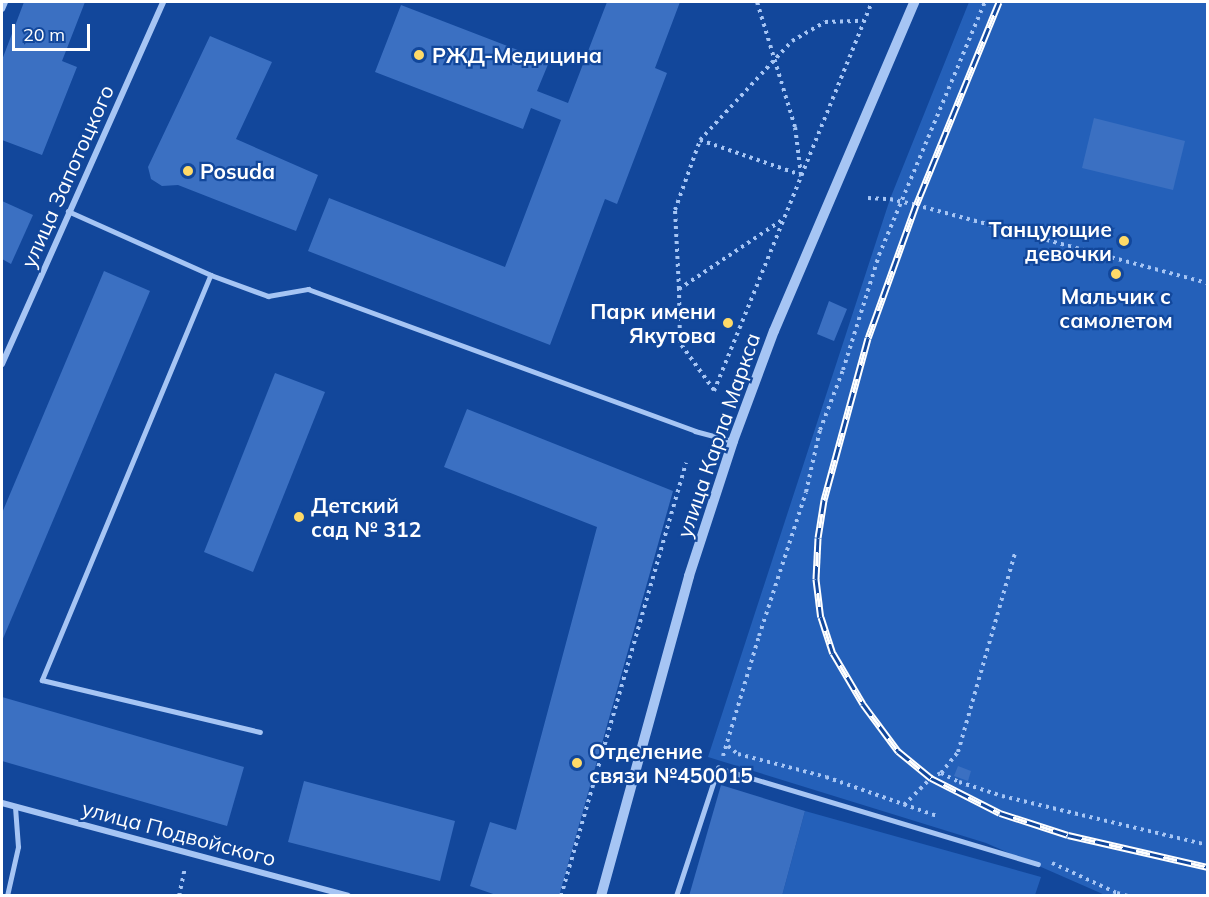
<!DOCTYPE html>
<meta charset="utf-8">
<style>
body{margin:0}
#map{position:relative;width:1209px;height:897px;overflow:hidden;background:#12479b;font-family:Mulish,sans-serif}
div>[style]{position:absolute}
.green>*{inset:0;background:#2460b9}
.building>*{inset:0;background:#3b70c2}
.path>*{height:4px;margin-top:-2px;transform-origin:0;background:repeating-linear-gradient(90deg,#a6c5f4 0 3px,transparent 0 7.5px)}
.service>*{height:4.5px;margin:-2.25px;padding:0 2.25px;transform-origin:2.25px;border-radius:2.25px;background:#a6c5f4}
.minor>*{height:6px;margin:-3px;padding:0 3px;transform-origin:3px;border-radius:3px;background:#a6c5f4}
.tertiary>*{height:10px;margin:-5px;padding:0 5px;transform-origin:5px;border-radius:5px;background:#a6c5f4}
.rail>*{height:7px;margin-top:-3.5px;transform-origin:0;background:repeating-linear-gradient(90deg,#12479b 0 14px,#fff 0 28px);box-sizing:border-box;border-block:2px solid #fff}
.dots>*{width:16px;height:16px;translate:-50% -50%;box-sizing:border-box;border:3px solid #12479b;border-radius:50%}
span{translate:-50% -50%;white-space:nowrap;text-align:center;line-height:1.15;-webkit-text-stroke:4.5px #12479b;paint-order:stroke}
.poi-label{font-size:21px;color:#fff;font-weight:700}
.left{translate:0 -50%;text-align:left}
.right{translate:-100% -50%;text-align:right}
.street-label{font-size:21px;color:#fff}
.frame{position:absolute;inset:0;border:3px solid #fff;pointer-events:none}
.scale{position:absolute;left:12px;top:24px;width:78px;height:27px;box-sizing:border-box;border:3px solid #fff;border-top:0;padding-left:8px;font-size:18px;line-height:21px;white-space:nowrap;color:#fff;-webkit-text-stroke:4px #12479b;paint-order:stroke}
</style>
<div id="map">
<div class="green">
<i style="clip-path:polygon(969px 2px,1207px 2px,1207px 895px,1105px 895px,986px 843px,708px 757px,890px 199px)"></i>
<i style="clip-path:polygon(805px 811px,1041px 877px,1035px 895px,782px 896px)"></i>
</div>
<div class="building">
<i style="clip-path:polygon(24px 2px,85px 2px,62px 61px,77px 67px,42px 155px,2px 140px,2px 60px)"></i>
<i style="clip-path:polygon(607px 2px,680px 2px,655px 68px,667px 73px,617px 204px,605px 199px,550px 345px,308px 251px,329px 198px,505px 267px,561px 120px,531px 108px,523px 129px,375px 72px,401px 5px,549px 62px,537px 91px,568px 103px)"></i>
<i style="clip-path:polygon(210px 36px,272px 62px,236px 139px,318px 175px,296px 231px,178px 185px,162px 186px,151px 179px,148px 167px)"></i>
<i style="clip-path:polygon(1094px 118px,1185px 141px,1173px 190px,1082px 168px)"></i>
<i style="clip-path:polygon(2px 201px,33px 215px,11px 264px,2px 259px)"></i>
<i style="clip-path:polygon(104px 271px,150px 291px,2px 641px,2px 513px)"></i>
<i style="clip-path:polygon(829px 301px,847px 309px,834px 341px,817px 334px)"></i>
<i style="clip-path:polygon(275px 373px,325px 392px,253px 572px,204px 552px)"></i>
<i style="clip-path:polygon(467px 409px,673px 491px,559px 896px,499px 896px,470px 886px,490px 822px,516px 830px,597px 527px,444px 467px)"></i>
<i style="clip-path:polygon(2px 697px,244px 767px,227px 826px,2px 761px)"></i>
<i style="clip-path:polygon(958px 766px,971px 771px,968px 781px,954px 776px)"></i>
<i style="clip-path:polygon(304px 781px,455px 821px,440px 881px,288px 842px)"></i>
<i style="clip-path:polygon(721px 785px,805px 811px,782px 896px,689px 896px)"></i>
</div>
<div class="path">
<i style="left:700px;top:140px;width:107px;rotate:19.1deg"></i>
<i style="left:801px;top:175px;width:48px;rotate:-97.1deg"></i>
<i style="left:795px;top:127px;width:131px;rotate:-106.9deg"></i>
<i style="left:868px;top:198px;width:22px;rotate:3deg"></i>
<i style="left:890px;top:199px;width:27px;rotate:13deg"></i>
<i style="left:916px;top:205px;width:302px;rotate:15deg"></i>
<i style="left:679px;top:289px;width:79px;rotate:-92.9deg"></i>
<i style="left:675px;top:210px;width:74px;rotate:-70.3deg"></i>
<i style="left:700px;top:140px;width:135px;rotate:-47.1deg"></i>
<i style="left:792px;top:41px;width:38px;rotate:-30deg"></i>
<i style="left:825px;top:22px;width:38px;rotate:-2deg"></i>
<i style="left:714px;top:390px;width:58px;rotate:-125.9deg"></i>
<i style="left:680px;top:343px;width:54px;rotate:-91.1deg"></i>
<i style="left:679px;top:289px;width:124px;rotate:-33.8deg"></i>
<i style="left:714px;top:391px;width:420px;rotate:-67.9deg"></i>
<i style="left:728px;top:746px;width:13px;rotate:39deg"></i>
<i style="left:738px;top:754px;width:91px;rotate:14.6deg"></i>
<i style="left:826px;top:777px;width:118px;rotate:19.4deg"></i>
<i style="left:723px;top:756px;width:125px;rotate:-73.3deg"></i>
<i style="left:759px;top:636px;width:151px;rotate:-71.9deg"></i>
<i style="left:806px;top:492px;width:64px;rotate:-77.3deg"></i>
<i style="left:820px;top:430px;width:64px;rotate:-69deg"></i>
<i style="left:843px;top:370px;width:121px;rotate:-72.6deg"></i>
<i style="left:879px;top:255px;width:274px;rotate:-67.3deg"></i>
<i style="left:941px;top:773px;width:20px;rotate:27deg"></i>
<i style="left:959px;top:782px;width:45px;rotate:18deg"></i>
<i style="left:1002px;top:796px;width:212px;rotate:13.4deg"></i>
<i style="left:904px;top:805px;width:38px;rotate:-45deg"></i>
<i style="left:931px;top:778px;width:11px;rotate:-27deg"></i>
<i style="left:941px;top:773px;width:27px;rotate:-51deg"></i>
<i style="left:958px;top:752px;width:207px;rotate:-74deg"></i>
<i style="left:1052px;top:863px;width:72px;rotate:24.8deg"></i>
<i style="left:1117px;top:893px;width:11px;rotate:15deg"></i>
<i style="left:179px;top:896px;width:29px;rotate:-78deg"></i>
<i style="left:561px;top:896px;width:451px;rotate:-73.9deg"></i>
</div>
<div class="service">
<i style="left:2px;top:9px;width:8px;rotate:-67deg"></i>
<i style="left:68px;top:211px;width:157px;rotate:24.1deg"></i>
<i style="left:211px;top:275px;width:61px;rotate:20.2deg"></i>
<i style="left:268px;top:296px;width:41px;rotate:-9.9deg"></i>
<i style="left:308px;top:289px;width:412px;rotate:20.1deg"></i>
<i style="left:695px;top:431px;width:38px;rotate:15deg"></i>
<i style="left:211px;top:275px;width:439px;rotate:112.6deg"></i>
<i style="left:42px;top:680px;width:224px;rotate:13.4deg"></i>
<i style="left:7px;top:896px;width:50px;rotate:-77.3deg"></i>
<i style="left:18px;top:847px;width:40px;rotate:-94.3deg"></i>
<i style="left:676px;top:896px;width:135px;rotate:-71.8deg"></i>
<i style="left:718px;top:768px;width:334px;rotate:16.7deg"></i>
</div>
<div class="minor">
<i style="left:2px;top:364px;width:396px;rotate:-66deg"></i>
<i style="left:2px;top:803px;width:358px;rotate:15deg"></i>
</div>
<div class="tertiary">
<i style="left:601px;top:896px;width:332px;rotate:-74.6deg"></i>
<i style="left:689px;top:576px;width:142px;rotate:-71.9deg"></i>
<i style="left:733px;top:441px;width:117px;rotate:-69.6deg"></i>
<i style="left:774px;top:331px;width:358px;rotate:-66.9deg"></i>
</div>
<div class="rail">
<i style="left:999px;top:2px;width:219px;rotate:112.2deg"></i>
<i style="left:916px;top:205px;width:141px;rotate:109.8deg"></i>
<i style="left:868px;top:338px;width:168px;rotate:105.2deg"></i>
<i style="left:824px;top:500px;width:38px;rotate:99deg"></i>
<i style="left:818px;top:538px;width:41px;rotate:92.8deg"></i>
<i style="left:816px;top:579px;width:38px;rotate:83deg"></i>
<i style="left:821px;top:617px;width:38px;rotate:72deg"></i>
<i style="left:833px;top:653px;width:59px;rotate:59.5deg"></i>
<i style="left:863px;top:704px;width:59px;rotate:53.3deg"></i>
<i style="left:898px;top:751px;width:43px;rotate:39.3deg"></i>
<i style="left:931px;top:778px;width:77px;rotate:26.9deg"></i>
<i style="left:1000px;top:813px;width:71px;rotate:17.9deg"></i>
<i style="left:1068px;top:835px;width:144px;rotate:12.9deg"></i>
</div>
<div class="dots">
<i style="left:419px;top:55px;background:#ffda68"></i>
<i style="left:188px;top:171px;background:#ffda68"></i>
<i style="left:1124px;top:241px;background:#ffda68"></i>
<i style="left:1116px;top:274px;background:#ffda68"></i>
<i style="left:728px;top:323px;background:#ffda68"></i>
<i style="left:299px;top:517px;background:#ffda68"></i>
<i style="left:577px;top:763px;background:#ffda68"></i>
</div>
<div class="poi-label">
<span class="left" style="left:432px;top:55px">РЖД-Медицина</span>
<span class="left" style="left:200px;top:171px">Posuda</span>
<span class="right" style="left:1112px;top:241px">Танцующие<br>девочки</span>
<span style="left:1116px;top:308px">Мальчик с<br>самолетом</span>
<span class="right" style="left:716px;top:323px">Парк имени<br>Якутова</span>
<span class="left" style="left:311px;top:517px">Детский<br>сад № 312</span>
<span class="left" style="left:589px;top:763px">Отделение<br>связи №450015</span>
</div>
<div class="street-label">
<span style="left:67px;top:176px;rotate:-66deg">улица Запотоцкого</span>
<span style="left:718px;top:435px;rotate:-71deg">улица Карла Маркса</span>
<span style="left:179px;top:833px;rotate:15deg">улица Подвойского</span>
</div>
<div class="frame"></div>
<div class="scale">20 m</div>
</div>
